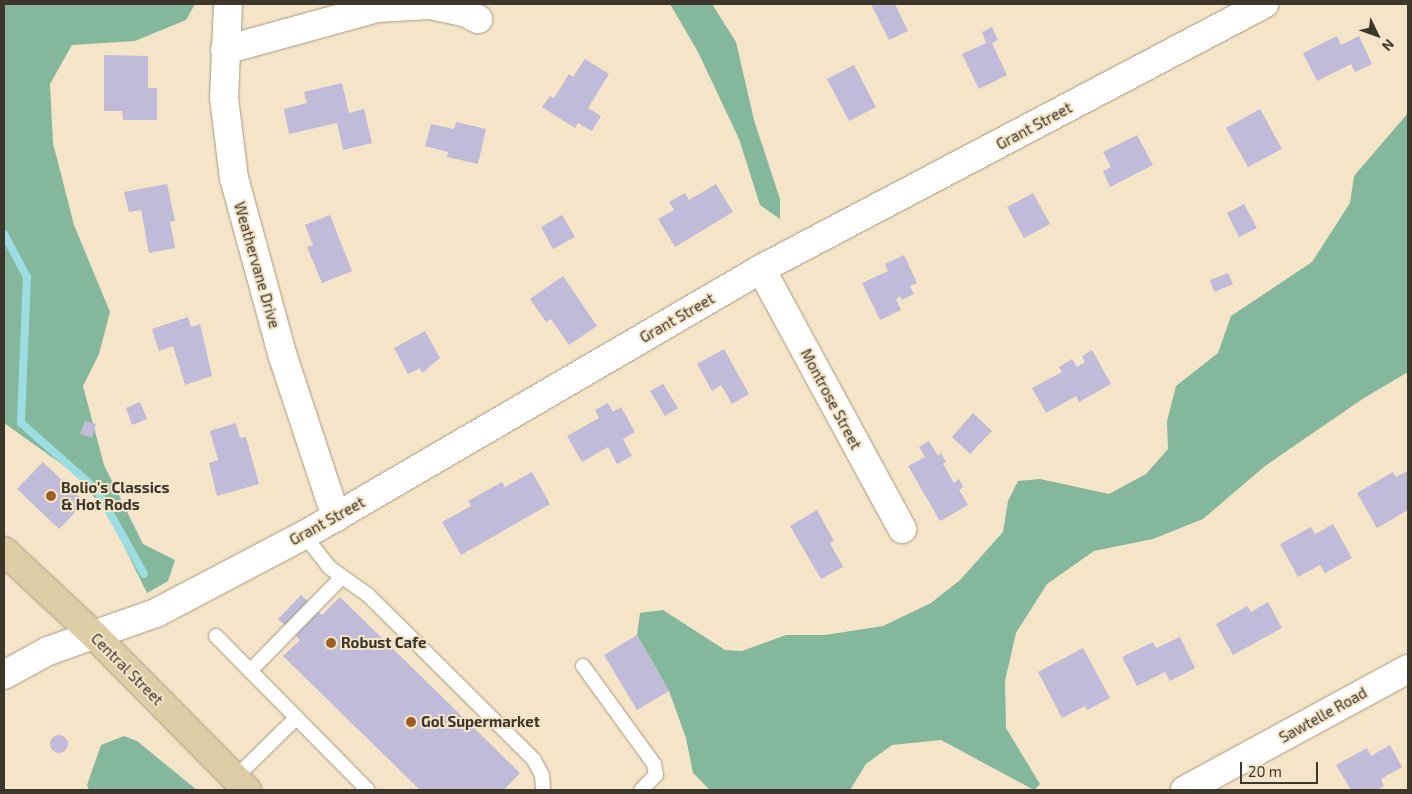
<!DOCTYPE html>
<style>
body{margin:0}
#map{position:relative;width:1412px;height:794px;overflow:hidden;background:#f4e5c8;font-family:"Exo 2",sans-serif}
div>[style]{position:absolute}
.forest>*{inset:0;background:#85b79d}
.stream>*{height:8px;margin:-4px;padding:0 4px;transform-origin:4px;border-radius:4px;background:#9cdde2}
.building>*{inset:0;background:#bfbbd8}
.round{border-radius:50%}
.roads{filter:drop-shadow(0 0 1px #a7997f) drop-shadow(0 0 1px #a7997f)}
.service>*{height:14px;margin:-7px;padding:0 7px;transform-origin:7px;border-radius:7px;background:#fff}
.minor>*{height:28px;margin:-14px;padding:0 14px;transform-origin:14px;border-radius:14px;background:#fff}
.primary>*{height:28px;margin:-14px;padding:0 14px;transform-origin:14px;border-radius:14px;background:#ddcda6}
.dots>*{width:14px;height:14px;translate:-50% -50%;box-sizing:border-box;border:2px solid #f4e5c8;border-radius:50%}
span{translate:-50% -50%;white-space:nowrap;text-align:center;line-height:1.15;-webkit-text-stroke:4px #f4e5c8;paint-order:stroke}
.street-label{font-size:15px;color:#3c362b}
.poi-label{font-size:15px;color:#3c362b;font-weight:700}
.left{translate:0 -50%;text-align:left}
.frame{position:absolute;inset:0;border:5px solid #3c362b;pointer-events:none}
.north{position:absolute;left:1352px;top:10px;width:50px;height:50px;-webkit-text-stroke:4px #f4e5c8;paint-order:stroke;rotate:132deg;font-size:14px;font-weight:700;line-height:20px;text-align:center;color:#3c362b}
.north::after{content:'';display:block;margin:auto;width:18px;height:22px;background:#3c362b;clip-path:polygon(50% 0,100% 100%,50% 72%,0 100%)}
.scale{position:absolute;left:1240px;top:762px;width:78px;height:22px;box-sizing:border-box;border:2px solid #3c362b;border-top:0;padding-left:6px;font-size:15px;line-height:18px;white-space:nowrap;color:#3c362b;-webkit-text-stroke:4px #f4e5c8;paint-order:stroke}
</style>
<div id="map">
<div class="forest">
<i style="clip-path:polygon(4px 4px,195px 4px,186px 20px,135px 41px,72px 45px,50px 84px,53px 143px,74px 225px,110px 312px,99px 354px,83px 386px,104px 465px,143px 544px,175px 560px,168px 581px,147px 593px,110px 518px,77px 475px,4px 423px)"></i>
<i style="clip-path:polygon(670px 4px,712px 4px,736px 42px,754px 120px,780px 199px,780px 219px,760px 205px,739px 139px,698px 52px)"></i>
<i style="clip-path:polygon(1408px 113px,1408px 372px,1364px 398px,1265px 466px,1203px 519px,1153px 539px,1094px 551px,1047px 584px,1016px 633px,1005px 681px,1006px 728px,1040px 784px,1034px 790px,941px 740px,892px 745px,866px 764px,850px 790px,710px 790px,693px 773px,686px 738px,669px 691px,637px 635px,640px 613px,663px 610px,725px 650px,742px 651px,786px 635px,825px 635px,883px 626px,931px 603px,960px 580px,1003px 532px,1008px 501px,1018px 481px,1040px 479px,1109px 494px,1146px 474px,1168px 449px,1167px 421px,1176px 386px,1218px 353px,1231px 316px,1312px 262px,1350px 203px,1354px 176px)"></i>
<i style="clip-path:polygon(124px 736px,137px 741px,197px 790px,89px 790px,87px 785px,101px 745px)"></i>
</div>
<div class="stream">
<i style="left:4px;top:234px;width:49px;rotate:61.9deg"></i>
<i style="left:27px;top:277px;width:146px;rotate:92.4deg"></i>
<i style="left:21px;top:423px;width:101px;rotate:41.4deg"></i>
<i style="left:97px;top:490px;width:96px;rotate:60.8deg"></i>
</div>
<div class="building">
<i style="clip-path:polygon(871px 4px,895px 4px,908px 31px,889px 40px)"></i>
<i style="clip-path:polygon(992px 27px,998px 40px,992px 43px,1007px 75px,979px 89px,962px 54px,986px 43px,982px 32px)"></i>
<i style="clip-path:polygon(1337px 36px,1341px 45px,1359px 36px,1372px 64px,1355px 72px,1351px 64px,1317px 81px,1303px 53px)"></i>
<i style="clip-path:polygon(104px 55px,148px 56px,148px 88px,157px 88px,157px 120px,123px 120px,122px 111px,104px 111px)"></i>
<i style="clip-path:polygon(585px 59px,609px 74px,588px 108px,601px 116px,592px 131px,578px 123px,575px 128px,542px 107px,550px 96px,554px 98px,569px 74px,573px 77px)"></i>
<i style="clip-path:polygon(854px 65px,876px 107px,849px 121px,827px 79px)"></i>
<i style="clip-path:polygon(342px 83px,349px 113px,364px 109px,372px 143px,343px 150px,337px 123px,289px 134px,284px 109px,307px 103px,304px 92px)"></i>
<i style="clip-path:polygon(1260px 109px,1282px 149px,1248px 167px,1226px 128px)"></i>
<i style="clip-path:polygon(456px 122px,486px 129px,478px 164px,447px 157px,448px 152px,425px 146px,431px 124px,454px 129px)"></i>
<i style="clip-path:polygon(1137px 135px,1153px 165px,1110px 187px,1103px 171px,1111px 167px,1103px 152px)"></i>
<i style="clip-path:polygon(167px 184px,175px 221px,170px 222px,175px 248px,149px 253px,141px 210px,129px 212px,124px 192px)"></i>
<i style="clip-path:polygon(716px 184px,733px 212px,675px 247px,658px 219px,674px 210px,669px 202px,685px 193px,689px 200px)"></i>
<i style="clip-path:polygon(1033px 193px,1050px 224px,1024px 238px,1007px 207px)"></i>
<i style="clip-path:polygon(1244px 204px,1257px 228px,1239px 237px,1227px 213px)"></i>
<i style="clip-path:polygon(330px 215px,352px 271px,322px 283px,307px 247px,313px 245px,305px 225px)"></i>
<i style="clip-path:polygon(562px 215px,575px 237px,553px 249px,541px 227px)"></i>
<i style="clip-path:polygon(904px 255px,917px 283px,910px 286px,914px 294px,902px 300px,900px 296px,896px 299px,901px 310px,880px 320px,862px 283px,888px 271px,885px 264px)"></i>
<i style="clip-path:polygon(1228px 273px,1233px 284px,1214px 292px,1210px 280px)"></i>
<i style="clip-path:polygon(563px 276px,597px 326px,569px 345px,551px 319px,546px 322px,530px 299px)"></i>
<i style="clip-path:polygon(188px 317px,191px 327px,200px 324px,212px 376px,185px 385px,173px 346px,159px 351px,152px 329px)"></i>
<i style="clip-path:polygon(425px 331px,440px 358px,422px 373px,420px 368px,408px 374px,394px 348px)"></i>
<i style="clip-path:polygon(724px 349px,749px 394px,732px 404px,721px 385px,712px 391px,697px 364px)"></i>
<i style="clip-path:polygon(1092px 350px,1111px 384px,1079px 402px,1076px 396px,1046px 413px,1032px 388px,1062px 372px,1059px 367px,1072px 359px,1077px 367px,1085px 362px,1082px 356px)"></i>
<i style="clip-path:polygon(663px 384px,678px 408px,665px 416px,650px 391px)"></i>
<i style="clip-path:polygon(140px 402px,147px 419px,132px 425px,126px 408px)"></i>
<i style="clip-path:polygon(608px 403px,613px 412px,621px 407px,635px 432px,623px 439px,632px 456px,617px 464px,608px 447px,582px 462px,567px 436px,599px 418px,595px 410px)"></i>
<i style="clip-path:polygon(973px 413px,992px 431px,970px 454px,952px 437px)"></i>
<i style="clip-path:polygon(85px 421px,96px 424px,92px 438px,80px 434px)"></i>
<i style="clip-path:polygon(236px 423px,240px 438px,246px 437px,259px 484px,217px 496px,209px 463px,218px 460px,210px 431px)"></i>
<i style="clip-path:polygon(929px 441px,938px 456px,941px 453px,946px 462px,943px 464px,954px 483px,959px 479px,963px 487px,959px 490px,968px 505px,940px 521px,908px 466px,925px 457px,919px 447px)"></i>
<i style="clip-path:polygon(43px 462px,85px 502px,59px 529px,17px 489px)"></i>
<i style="clip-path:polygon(1408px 471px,1408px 510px,1377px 528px,1357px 493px,1393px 472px,1396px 477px)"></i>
<i style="clip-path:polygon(532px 472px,550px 504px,461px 555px,442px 522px,471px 506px,468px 501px,502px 482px,505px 487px)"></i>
<i style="clip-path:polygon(817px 510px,834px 541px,830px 543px,843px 567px,821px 579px,790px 526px)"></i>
<i style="clip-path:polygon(1333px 524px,1352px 558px,1325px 573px,1320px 565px,1298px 577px,1280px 544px,1311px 527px,1315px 534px)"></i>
<i style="clip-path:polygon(301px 595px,322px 615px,340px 597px,520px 773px,504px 790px,420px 790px,283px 656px,300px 640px,278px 619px)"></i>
<i style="clip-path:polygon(1268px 602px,1282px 628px,1233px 655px,1216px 624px,1247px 606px,1251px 612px)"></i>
<i style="clip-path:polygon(637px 635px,669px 691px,637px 710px,604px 655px)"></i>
<i style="clip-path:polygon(1180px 637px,1195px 668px,1170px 681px,1165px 672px,1137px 686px,1122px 657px,1153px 642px,1156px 648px)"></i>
<i style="clip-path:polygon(1083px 648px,1110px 698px,1087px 710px,1085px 706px,1062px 718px,1038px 672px)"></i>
<i class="round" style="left:50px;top:735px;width:18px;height:18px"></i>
<i style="clip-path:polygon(1390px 745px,1402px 767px,1381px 779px,1384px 786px,1377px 790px,1351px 790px,1336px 765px,1367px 748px,1371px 756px)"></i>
</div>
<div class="roads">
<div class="service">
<i style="left:304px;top:535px;width:42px;rotate:51.8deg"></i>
<i style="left:330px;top:568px;width:47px;rotate:35.4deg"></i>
<i style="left:368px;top:595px;width:234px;rotate:44.8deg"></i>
<i style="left:534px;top:760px;width:17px;rotate:62deg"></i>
<i style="left:542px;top:775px;width:15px;rotate:86deg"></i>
<i style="left:216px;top:636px;width:216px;rotate:45.4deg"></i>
<i style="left:583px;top:666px;width:121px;rotate:54.1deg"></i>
<i style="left:654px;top:764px;width:11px;rotate:80deg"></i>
<i style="left:656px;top:775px;width:21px;rotate:135deg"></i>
<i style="left:250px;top:671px;width:130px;rotate:-45.6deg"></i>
<i style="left:235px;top:778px;width:86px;rotate:-44.5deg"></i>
</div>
<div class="minor">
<i style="left:228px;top:4px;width:94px;rotate:92.4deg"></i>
<i style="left:224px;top:98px;width:81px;rotate:82.9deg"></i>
<i style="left:234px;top:178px;width:186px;rotate:74.7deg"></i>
<i style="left:283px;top:357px;width:169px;rotate:71.7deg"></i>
<i style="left:225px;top:50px;width:158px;rotate:-15.4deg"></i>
<i style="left:377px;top:8px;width:53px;rotate:-3.2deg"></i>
<i style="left:430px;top:5px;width:35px;rotate:12deg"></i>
<i style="left:464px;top:12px;width:16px;rotate:27deg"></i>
<i style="left:761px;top:269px;width:296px;rotate:61.5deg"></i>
<i style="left:4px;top:675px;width:50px;rotate:-28.6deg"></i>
<i style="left:48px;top:651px;width:114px;rotate:-19.4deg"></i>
<i style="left:156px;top:613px;width:172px;rotate:-27.8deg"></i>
<i style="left:308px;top:533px;width:524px;rotate:-30.23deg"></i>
<i style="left:761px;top:269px;width:569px;rotate:-27.78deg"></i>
<i style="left:1185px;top:790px;width:254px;rotate:-28.5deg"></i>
</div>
<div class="primary">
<i style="left:4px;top:551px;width:123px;rotate:43deg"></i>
<i style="left:94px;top:635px;width:218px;rotate:45.4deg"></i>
</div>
</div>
<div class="dots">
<i style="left:51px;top:496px;background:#9c5e24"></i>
<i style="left:331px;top:643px;background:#9c5e24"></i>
<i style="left:411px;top:722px;background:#9c5e24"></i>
</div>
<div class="street-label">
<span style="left:1034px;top:126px;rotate:-28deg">Grant Street</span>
<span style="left:257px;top:265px;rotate:74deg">Weathervane Drive</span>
<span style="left:677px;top:318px;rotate:-30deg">Grant Street</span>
<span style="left:831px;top:399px;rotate:62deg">Montrose Street</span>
<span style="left:327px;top:521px;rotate:-29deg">Grant Street</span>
<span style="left:127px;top:669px;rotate:45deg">Central Street</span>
<span style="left:1323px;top:715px;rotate:-29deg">Sawtelle Road</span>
</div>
<div class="poi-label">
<span class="left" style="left:61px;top:496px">Bolio's Classics<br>&amp; Hot Rods</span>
<span class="left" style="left:341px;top:643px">Robust Cafe</span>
<span class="left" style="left:421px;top:722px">Gol Supermarket</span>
</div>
<div class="frame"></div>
<div class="north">N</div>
<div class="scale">20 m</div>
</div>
